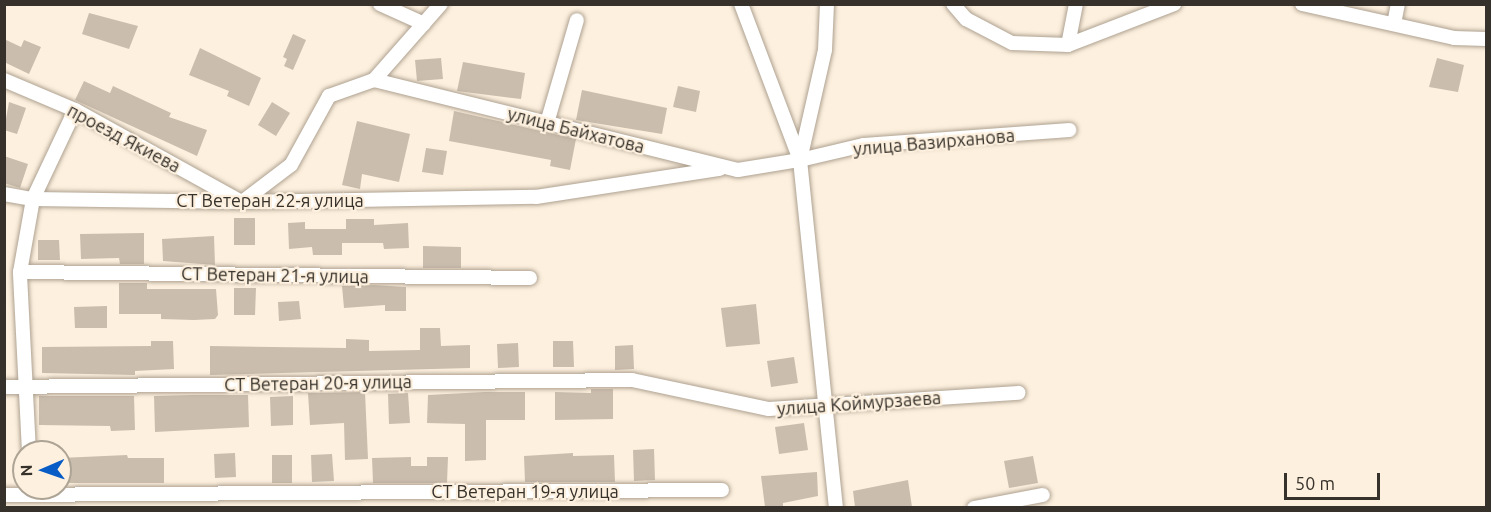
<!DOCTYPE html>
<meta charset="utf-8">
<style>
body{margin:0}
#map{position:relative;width:1491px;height:512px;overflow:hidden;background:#fdf0de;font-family:Ubuntu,sans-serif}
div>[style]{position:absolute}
.building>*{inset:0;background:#cabdad}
.roads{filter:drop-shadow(0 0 2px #aea191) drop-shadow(0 0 2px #aea191)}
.minor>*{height:14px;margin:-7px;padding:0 7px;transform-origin:7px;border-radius:7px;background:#fff}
span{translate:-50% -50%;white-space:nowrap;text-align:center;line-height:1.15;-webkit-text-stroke:4.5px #fdf0de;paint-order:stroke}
.street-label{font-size:18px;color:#36312a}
.frame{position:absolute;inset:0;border:6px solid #36312a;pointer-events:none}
.north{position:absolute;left:12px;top:440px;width:60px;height:60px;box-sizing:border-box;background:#fdf0de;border:2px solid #ada496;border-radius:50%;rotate:268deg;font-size:16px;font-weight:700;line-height:24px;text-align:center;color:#36312a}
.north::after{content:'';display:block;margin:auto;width:21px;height:27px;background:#075cc5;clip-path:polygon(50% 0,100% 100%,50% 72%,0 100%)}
.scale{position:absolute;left:1284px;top:473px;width:96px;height:27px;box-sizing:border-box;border:3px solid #36312a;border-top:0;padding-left:8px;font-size:18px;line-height:21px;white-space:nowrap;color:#36312a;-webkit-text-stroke:4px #fdf0de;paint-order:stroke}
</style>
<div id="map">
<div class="building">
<i style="clip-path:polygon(89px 13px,138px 26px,129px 49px,82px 34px)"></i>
<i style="clip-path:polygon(293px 34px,306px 40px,293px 70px,284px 66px,287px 59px,283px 57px)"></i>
<i style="clip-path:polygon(4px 39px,21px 47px,24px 40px,41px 47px,29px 74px,4px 62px)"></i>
<i style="clip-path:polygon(200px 48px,261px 78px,249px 106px,227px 96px,229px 91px,189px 75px)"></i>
<i style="clip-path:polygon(441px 58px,443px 79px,417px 81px,415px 60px)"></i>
<i style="clip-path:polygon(1437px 58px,1464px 65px,1458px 92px,1429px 87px)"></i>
<i style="clip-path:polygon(463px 62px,525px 73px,521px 99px,457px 91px)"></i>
<i style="clip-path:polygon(84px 81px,110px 93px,113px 86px,171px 113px,169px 117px,207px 130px,197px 156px,75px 100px)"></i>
<i style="clip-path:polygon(678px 86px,700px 91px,696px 112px,673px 107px)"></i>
<i style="clip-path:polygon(582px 90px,667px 108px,662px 134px,576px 120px)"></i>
<i style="clip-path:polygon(9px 102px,26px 108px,17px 134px,4px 130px)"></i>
<i style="clip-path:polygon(272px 102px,290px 113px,276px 136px,258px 125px)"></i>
<i style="clip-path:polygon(454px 111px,576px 139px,570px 170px,550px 166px,551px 160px,449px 141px)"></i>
<i style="clip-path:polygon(357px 121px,410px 134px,399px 182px,362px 174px,360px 189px,342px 185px)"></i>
<i style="clip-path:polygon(426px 148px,447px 151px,443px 175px,422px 172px)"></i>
<i style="clip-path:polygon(4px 156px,28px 164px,20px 188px,4px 183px)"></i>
<i style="clip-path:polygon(234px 218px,255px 218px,255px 245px,234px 245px)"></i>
<i style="clip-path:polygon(346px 219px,374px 219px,374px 225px,408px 223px,409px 248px,384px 249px,383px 243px,342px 243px,342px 255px,313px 255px,312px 247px,289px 249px,288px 223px,305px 222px,305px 229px,346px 229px)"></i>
<i style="clip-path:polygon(144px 233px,144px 264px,120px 264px,119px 258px,81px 259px,80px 234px)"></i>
<i style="clip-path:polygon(214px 236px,215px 265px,163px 261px,162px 239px)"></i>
<i style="clip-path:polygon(38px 240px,59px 240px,60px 260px,38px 260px)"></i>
<i style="clip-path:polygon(423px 246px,461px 247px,461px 268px,423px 268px)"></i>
<i style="clip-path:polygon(119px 283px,147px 283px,147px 289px,216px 289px,218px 315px,215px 319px,194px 320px,161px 319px,161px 314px,119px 314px)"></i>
<i style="clip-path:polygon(374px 285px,406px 287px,406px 311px,385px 311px,385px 305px,344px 308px,342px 286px)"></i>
<i style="clip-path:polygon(234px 288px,256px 288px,255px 315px,234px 315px)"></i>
<i style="clip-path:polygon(299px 301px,301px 319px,279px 321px,278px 302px)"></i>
<i style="clip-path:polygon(756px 304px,760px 344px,726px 347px,721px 308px)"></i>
<i style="clip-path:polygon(107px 306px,107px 328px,75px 328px,74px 307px)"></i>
<i style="clip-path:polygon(420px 328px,440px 328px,441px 346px,470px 345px,470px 368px,210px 375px,210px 346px,346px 348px,346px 339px,369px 340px,369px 351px,420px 350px)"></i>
<i style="clip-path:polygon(151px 341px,173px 341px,174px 369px,135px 371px,135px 375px,42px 373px,42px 347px,151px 346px)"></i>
<i style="clip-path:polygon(553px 341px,573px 341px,574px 367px,553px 367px)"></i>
<i style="clip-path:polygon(518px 343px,519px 367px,498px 368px,497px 344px)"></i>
<i style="clip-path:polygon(633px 345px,634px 369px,615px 370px,615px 346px)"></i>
<i style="clip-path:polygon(794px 357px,798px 383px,771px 387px,767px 361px)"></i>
<i style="clip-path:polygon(591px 389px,613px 389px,613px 419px,555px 420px,555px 392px,591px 393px)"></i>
<i style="clip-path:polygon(365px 392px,368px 459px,345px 460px,344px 423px,310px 425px,308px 393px)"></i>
<i style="clip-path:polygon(485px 392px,525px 392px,525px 420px,486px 420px,486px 460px,465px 461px,465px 424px,427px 423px,428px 395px)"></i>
<i style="clip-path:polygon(408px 393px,410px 423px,389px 424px,388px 394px)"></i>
<i style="clip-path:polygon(193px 395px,248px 395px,249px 427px,155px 432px,154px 396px)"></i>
<i style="clip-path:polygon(39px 396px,134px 396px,135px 430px,111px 431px,110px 426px,39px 425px)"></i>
<i style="clip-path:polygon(293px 396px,293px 425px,271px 426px,270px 397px)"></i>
<i style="clip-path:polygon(804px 423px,808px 450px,779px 454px,775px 427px)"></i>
<i style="clip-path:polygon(654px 449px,655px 480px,634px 481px,633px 450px)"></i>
<i style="clip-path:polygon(235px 453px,236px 477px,215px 478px,214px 454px)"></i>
<i style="clip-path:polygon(573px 453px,573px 456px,614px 455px,615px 482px,525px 482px,524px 456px)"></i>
<i style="clip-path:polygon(332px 454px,334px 481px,312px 482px,311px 455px)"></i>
<i style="clip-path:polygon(127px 455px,128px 458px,164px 458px,164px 483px,60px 483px,60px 458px)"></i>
<i style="clip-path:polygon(272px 455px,292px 455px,292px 483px,272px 483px)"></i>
<i style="clip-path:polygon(1033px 456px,1038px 483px,1009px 488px,1004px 461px)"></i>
<i style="clip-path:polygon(411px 457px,411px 466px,427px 466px,427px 457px,448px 457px,447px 483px,373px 483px,372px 458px)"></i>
<i style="clip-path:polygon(817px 472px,818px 496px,783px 503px,783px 507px,765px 507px,761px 476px)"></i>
<i style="clip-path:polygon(908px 480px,912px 507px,855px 507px,853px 491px)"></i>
</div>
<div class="roads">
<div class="minor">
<i style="left:380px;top:4px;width:48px;rotate:24.4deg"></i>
<i style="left:827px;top:4px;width:46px;rotate:92.5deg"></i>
<i style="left:825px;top:50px;width:113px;rotate:102.8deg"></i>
<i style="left:800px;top:160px;width:350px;rotate:84.1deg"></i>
<i style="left:953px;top:4px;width:20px;rotate:49deg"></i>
<i style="left:966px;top:19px;width:52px;rotate:27.6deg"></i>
<i style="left:1012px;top:43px;width:56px;rotate:2deg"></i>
<i style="left:1068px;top:45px;width:114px;rotate:-21.1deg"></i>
<i style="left:1302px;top:4px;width:156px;rotate:12.6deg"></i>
<i style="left:1454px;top:38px;width:32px;rotate:2deg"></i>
<i style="left:1394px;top:24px;width:20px;rotate:-79deg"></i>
<i style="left:1068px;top:45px;width:42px;rotate:-79deg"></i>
<i style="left:4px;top:80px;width:77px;rotate:22.9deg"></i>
<i style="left:75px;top:110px;width:191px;rotate:28.9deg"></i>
<i style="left:242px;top:202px;width:61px;rotate:-37.1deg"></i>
<i style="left:291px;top:165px;width:79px;rotate:-61.2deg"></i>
<i style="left:329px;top:96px;width:48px;rotate:-19.6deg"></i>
<i style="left:374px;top:80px;width:375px;rotate:13.9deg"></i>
<i style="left:738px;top:170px;width:63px;rotate:-9.2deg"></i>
<i style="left:800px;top:160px;width:167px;rotate:-110.7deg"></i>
<i style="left:374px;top:80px;width:101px;rotate:-48.6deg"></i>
<i style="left:547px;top:123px;width:107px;rotate:-73.8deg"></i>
<i style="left:800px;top:160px;width:66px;rotate:-13.2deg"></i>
<i style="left:864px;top:145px;width:206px;rotate:-4.2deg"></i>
<i style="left:4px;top:194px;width:29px;rotate:10deg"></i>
<i style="left:33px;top:199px;width:209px;rotate:0.8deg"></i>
<i style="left:242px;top:202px;width:294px;rotate:-1deg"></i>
<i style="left:536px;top:197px;width:186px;rotate:-8.7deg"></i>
<i style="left:20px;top:272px;width:510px;rotate:0.67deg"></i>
<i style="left:4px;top:387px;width:628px;rotate:-0.64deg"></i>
<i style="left:632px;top:380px;width:140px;rotate:12deg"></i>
<i style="left:769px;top:409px;width:250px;rotate:-3.7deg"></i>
<i style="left:29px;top:452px;width:180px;rotate:-92.9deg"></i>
<i style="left:20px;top:272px;width:74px;rotate:-79.9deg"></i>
<i style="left:33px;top:199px;width:98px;rotate:-64.7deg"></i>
<i style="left:4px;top:495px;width:718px;rotate:-0.4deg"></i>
<i style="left:974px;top:508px;width:70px;rotate:-10.7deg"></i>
</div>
</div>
<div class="street-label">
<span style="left:576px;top:130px;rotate:14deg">улица Байхатова</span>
<span style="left:124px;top:138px;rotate:28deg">проезд Якиева</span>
<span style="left:934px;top:142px;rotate:-5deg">улица Вазирханова</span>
<span style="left:270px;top:200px">СТ Ветеран 22-я улица</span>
<span style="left:275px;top:275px;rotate:1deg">СТ Ветеран 21-я улица</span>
<span style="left:318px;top:383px;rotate:-1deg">СТ Ветеран 20-я улица</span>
<span style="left:859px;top:403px;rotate:-4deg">улица Коймурзаева</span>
<span style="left:525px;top:491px">СТ Ветеран 19-я улица</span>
</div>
<div class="frame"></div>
<div class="north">N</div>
<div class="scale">50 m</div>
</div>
